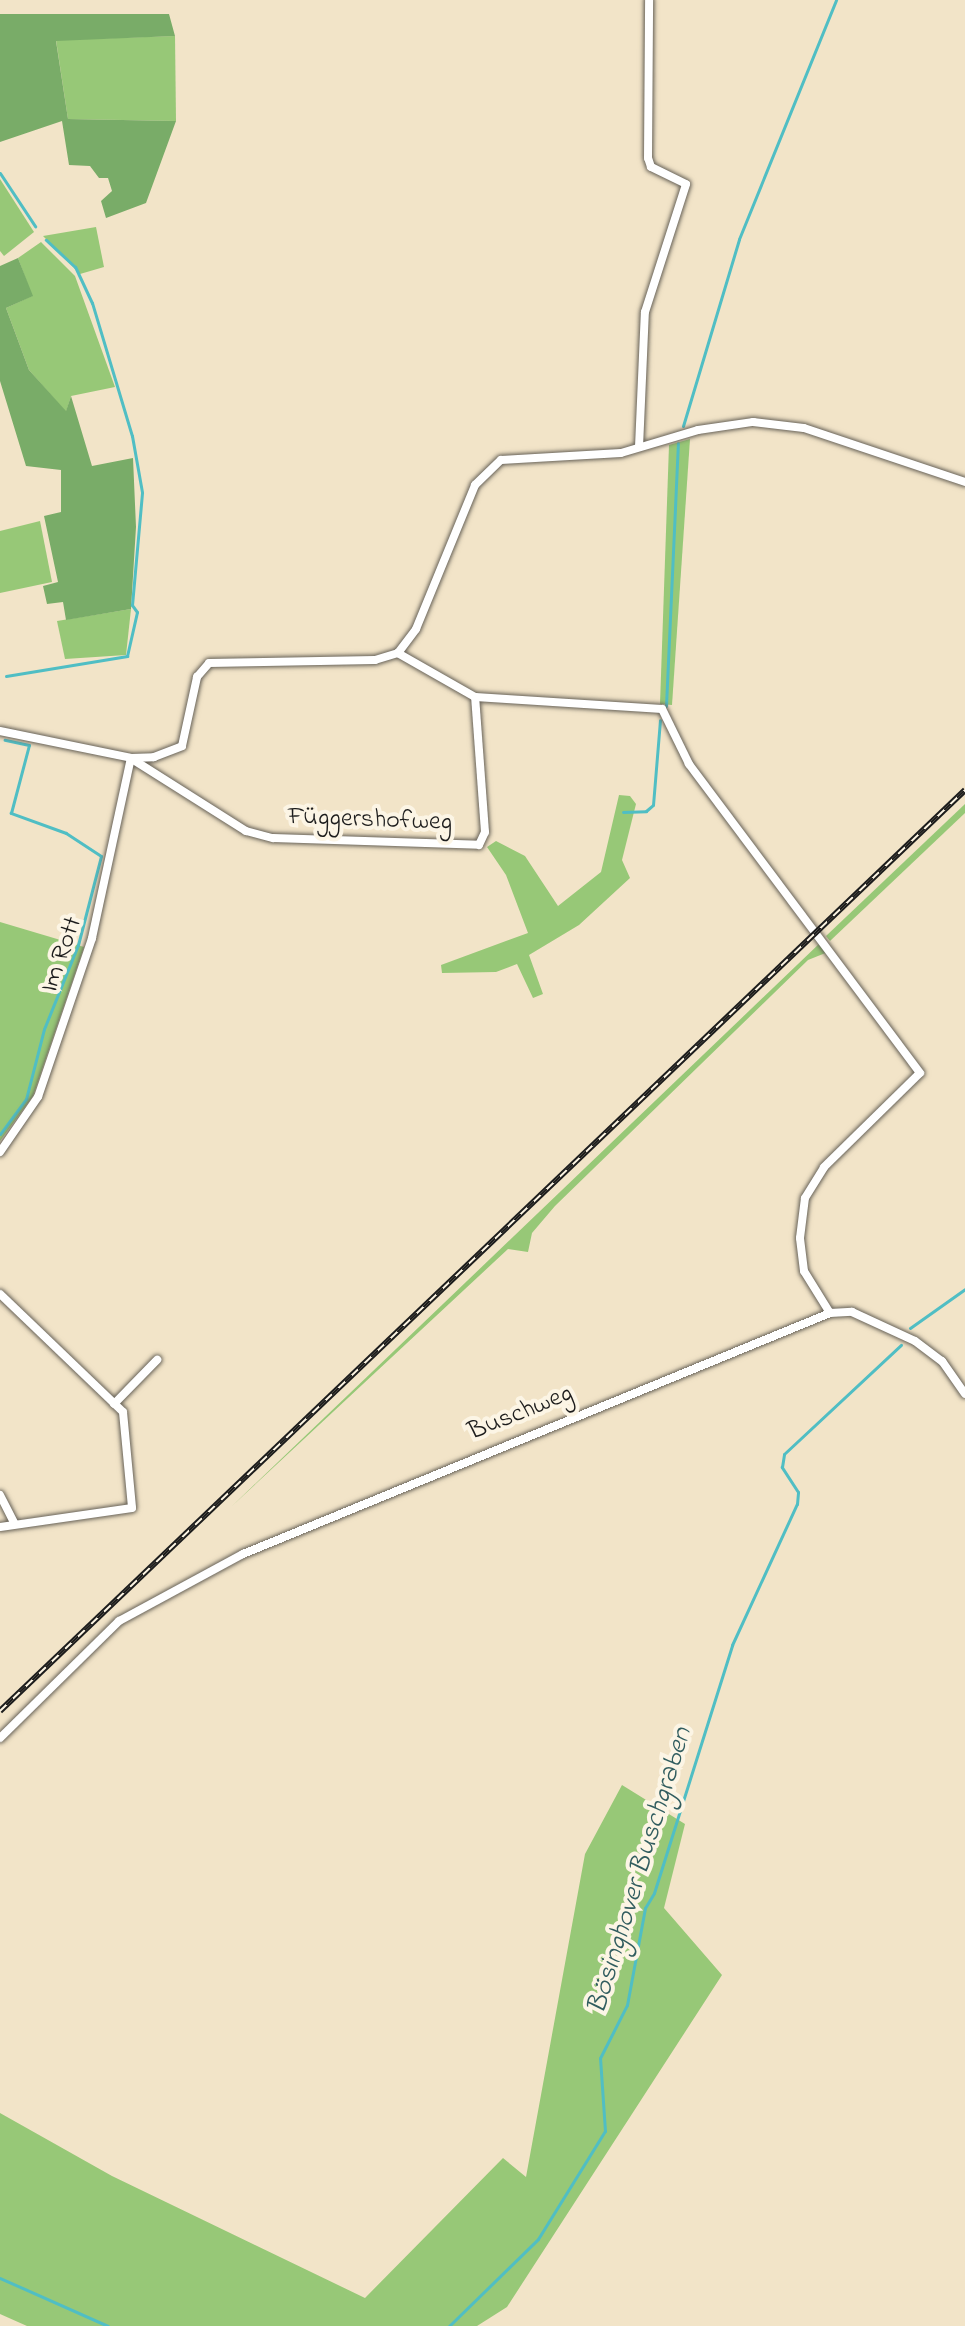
<!DOCTYPE html>
<meta charset="utf-8">
<style>
body{margin:0}
#map{position:relative;width:965px;height:2326px;overflow:hidden;background:#f2e4c8;font-family:"Indie Flower",sans-serif}
div>[style]{position:absolute}
.green>*{inset:0;background:#97c877}
.forest>*{inset:0;background:#79ac68}
.stream>*{height:3px;margin:-1.5px;padding:0 1.5px;transform-origin:1.5px;border-radius:1.5px;background:#50bec4}
.roads{filter:drop-shadow(0 0 2px #676258) drop-shadow(0 0 2px #676258)}
.street>*{height:8px;margin:-4px;padding:0 4px;transform-origin:4px;border-radius:4px;background:#fff}
.rail>*{height:6px;margin-top:-3px;transform-origin:0;background:repeating-linear-gradient(90deg,#fcf5e5 0 9px,#1c1c1c 0 18px);box-sizing:border-box;border-block:2px solid #1c1c1c}
span{translate:-50% -50%;white-space:nowrap;text-align:center;line-height:1.15;-webkit-text-stroke:8px #fcf5e5;paint-order:stroke}
.street-label{font-size:26px;color:#1c1c1c}
.water-label{font-size:28px;color:#315d5f;font-style:italic}
</style>
<div id="map">
<div class="green">
<i style="clip-path:polygon(175px 36px,176px 121px,68px 119px,56px 40px)"></i>
<i style="clip-path:polygon(0 179px,34px 232px,4px 256px,0 251px)"></i>
<i style="clip-path:polygon(96px 227px,104px 267px,80px 274px,43px 236px)"></i>
<i style="clip-path:polygon(41px 242px,75px 276px,115px 387px,71px 396px,66px 412px,29px 370px,6px 308px,32px 296px,18px 258px)"></i>
<i style="clip-path:polygon(690px 439px,672px 705px,660px 704px,669px 445px)"></i>
<i style="clip-path:polygon(40px 521px,52px 582px,0 593px,0 531px)"></i>
<i style="clip-path:polygon(131px 609px,126px 655px,65px 659px,57px 621px)"></i>
<i style="clip-path:polygon(619px 795px,630px 796px,636px 804px,622px 860px,630px 878px,579px 925px,529px 955px,543px 994px,533px 998px,517px 964px,496px 972px,442px 973px,441px 965px,528px 933px,506px 875px,487px 847px,496px 841px,525px 856px,558px 906px,601px 872px)"></i>
<i style="clip-path:polygon(965px 804px,965px 813px,830px 941px,826px 936px)"></i>
<i style="clip-path:polygon(0 922px,84px 947px,33px 1096px,0 1141px)"></i>
<i style="clip-path:polygon(821px 942px,828px 952px,808px 960px,555px 1206px,532px 1233px,528px 1252px,508px 1249px,231px 1507px)"></i>
<i style="clip-path:polygon(622px 1785px,685px 1824px,664px 1908px,722px 1975px,507px 2307px,477px 2326px,27px 2326px,0 2314px,0 2113px,112px 2176px,365px 2298px,503px 2158px,526px 2177px,585px 1854px)"></i>
</div>
<div class="forest">
<i style="clip-path:polygon(0 14px,169px 14px,175px 36px,56px 41px,68px 119px,176px 121px,146px 203px,106px 218px,101px 201px,112px 191px,108px 178px,99px 178px,90px 166px,69px 165px,62px 121px,0 142px)"></i>
<i style="clip-path:polygon(18px 258px,33px 296px,6px 308px,29px 370px,66px 411px,71px 396px,92px 466px,133px 458px,136px 527px,131px 609px,66px 620px,63px 602px,47px 604px,43px 586px,58px 582px,44px 516px,61px 512px,61px 470px,26px 466px,0 381px,0 266px)"></i>
</div>
<div class="stream">
<i style="left:0;top:173px;width:64px;rotate:56.6deg"></i>
<i style="left:683px;top:426px;width:195px;rotate:-73.3deg"></i>
<i style="left:739px;top:239px;width:258px;rotate:-67.9deg"></i>
<i style="left:6px;top:676px;width:123px;rotate:-9.4deg"></i>
<i style="left:127px;top:656px;width:45px;rotate:-77.2deg"></i>
<i style="left:137px;top:612px;width:9px;rotate:-126deg"></i>
<i style="left:132px;top:605px;width:113px;rotate:-84.9deg"></i>
<i style="left:142px;top:492px;width:57px;rotate:-100.1deg"></i>
<i style="left:132px;top:436px;width:139px;rotate:-106.7deg"></i>
<i style="left:92px;top:303px;width:40px;rotate:-115deg"></i>
<i style="left:75px;top:267px;width:40px;rotate:-137deg"></i>
<i style="left:666px;top:706px;width:263px;rotate:-87.4deg"></i>
<i style="left:623px;top:812px;width:23px;rotate:-2deg"></i>
<i style="left:646px;top:811px;width:9px;rotate:-41deg"></i>
<i style="left:653px;top:805px;width:85px;rotate:-85.3deg"></i>
<i style="left:0;top:1134px;width:44px;rotate:-53.4deg"></i>
<i style="left:26px;top:1099px;width:72px;rotate:-75.6deg"></i>
<i style="left:44px;top:1029px;width:91px;rotate:-68deg"></i>
<i style="left:78px;top:945px;width:92px;rotate:-75.5deg"></i>
<i style="left:101px;top:856px;width:42px;rotate:-146.7deg"></i>
<i style="left:66px;top:833px;width:59px;rotate:-160deg"></i>
<i style="left:11px;top:813px;width:70px;rotate:-75.2deg"></i>
<i style="left:29px;top:745px;width:25px;rotate:-168deg"></i>
<i style="left:910px;top:1328px;width:67px;rotate:-35.3deg"></i>
<i style="left:0;top:2278px;width:118px;rotate:24deg"></i>
<i style="left:449px;top:2326px;width:124px;rotate:-44.3deg"></i>
<i style="left:538px;top:2239px;width:127px;rotate:-58.2deg"></i>
<i style="left:605px;top:2131px;width:73px;rotate:-93.9deg"></i>
<i style="left:600px;top:2058px;width:59px;rotate:-63deg"></i>
<i style="left:627px;top:2005px;width:99px;rotate:-79.5deg"></i>
<i style="left:645px;top:1908px;width:17px;rotate:-59deg"></i>
<i style="left:654px;top:1893px;width:260px;rotate:-72.5deg"></i>
<i style="left:732px;top:1645px;width:155px;rotate:-65.3deg"></i>
<i style="left:797px;top:1504px;width:12px;rotate:-85deg"></i>
<i style="left:798px;top:1492px;width:30px;rotate:-123deg"></i>
<i style="left:782px;top:1467px;width:13px;rotate:-81deg"></i>
<i style="left:784px;top:1454px;width:160px;rotate:-43deg"></i>
</div>
<div class="roads">
<div class="street">
<i style="left:639px;top:447px;width:135px;rotate:-87.5deg"></i>
<i style="left:645px;top:312px;width:134px;rotate:-72.2deg"></i>
<i style="left:686px;top:184px;width:39px;rotate:-154deg"></i>
<i style="left:651px;top:167px;width:9px;rotate:-108deg"></i>
<i style="left:648px;top:158px;width:158px;rotate:-89.6deg"></i>
<i style="left:0;top:731px;width:134px;rotate:11.6deg"></i>
<i style="left:131px;top:758px;width:23px;rotate:-2deg"></i>
<i style="left:154px;top:757px;width:30px;rotate:-21deg"></i>
<i style="left:182px;top:746px;width:71px;rotate:-77.7deg"></i>
<i style="left:197px;top:677px;width:18px;rotate:-49deg"></i>
<i style="left:209px;top:663px;width:166px;rotate:-1deg"></i>
<i style="left:375px;top:660px;width:24px;rotate:-17deg"></i>
<i style="left:398px;top:653px;width:30px;rotate:-53deg"></i>
<i style="left:416px;top:629px;width:156px;rotate:-67.7deg"></i>
<i style="left:475px;top:485px;width:36px;rotate:-44deg"></i>
<i style="left:501px;top:460px;width:120px;rotate:-3.3deg"></i>
<i style="left:621px;top:453px;width:80px;rotate:-16.6deg"></i>
<i style="left:698px;top:430px;width:56px;rotate:-8.3deg"></i>
<i style="left:753px;top:422px;width:51px;rotate:6.7deg"></i>
<i style="left:804px;top:428px;width:170px;rotate:18.5deg"></i>
<i style="left:132px;top:759px;width:135px;rotate:32.3deg"></i>
<i style="left:246px;top:831px;width:28px;rotate:15deg"></i>
<i style="left:273px;top:838px;width:206px;rotate:1.9deg"></i>
<i style="left:479px;top:845px;width:14px;rotate:-65deg"></i>
<i style="left:485px;top:832px;width:135px;rotate:-94.2deg"></i>
<i style="left:0;top:1152px;width:67px;rotate:-55.4deg"></i>
<i style="left:38px;top:1097px;width:168px;rotate:-71.2deg"></i>
<i style="left:92px;top:938px;width:184px;rotate:-77.8deg"></i>
<i style="left:0;top:1294px;width:170px;rotate:43.8deg"></i>
<i style="left:123px;top:1412px;width:96px;rotate:84.6deg"></i>
<i style="left:132px;top:1508px;width:133px;rotate:171.8deg"></i>
<i style="left:830px;top:1313px;width:22px;rotate:-3deg"></i>
<i style="left:852px;top:1312px;width:69px;rotate:24.7deg"></i>
<i style="left:915px;top:1341px;width:34px;rotate:37deg"></i>
<i style="left:942px;top:1361px;width:40px;rotate:55.1deg"></i>
<i style="left:114px;top:1404px;width:62px;rotate:-45.7deg"></i>
<i style="left:0;top:1495px;width:31px;rotate:63deg"></i>
<i style="left:0;top:1738px;width:167px;rotate:-44.5deg"></i>
<i style="left:119px;top:1621px;width:141px;rotate:-28.4deg"></i>
<i style="left:243px;top:1554px;width:635px;rotate:-22.32deg"></i>
<i style="left:830px;top:1313px;width:49px;rotate:-121.8deg"></i>
<i style="left:804px;top:1271px;width:33px;rotate:-97deg"></i>
<i style="left:800px;top:1238px;width:40px;rotate:-82.9deg"></i>
<i style="left:805px;top:1198px;width:36px;rotate:-58deg"></i>
<i style="left:824px;top:1167px;width:134px;rotate:-44.4deg"></i>
<i style="left:920px;top:1073px;width:386px;rotate:-126.8deg"></i>
<i style="left:689px;top:764px;width:61px;rotate:-116.1deg"></i>
<i style="left:662px;top:709px;width:187px;rotate:-176.3deg"></i>
<i style="left:475px;top:697px;width:89px;rotate:-150.3deg"></i>
</div>
</div>
<div class="rail">
<i style="left:0;top:1711px;width:1334px;rotate:-43.66deg"></i>
</div>
<div class="street-label">
<span style="left:370px;top:821px;rotate:2deg">Függershofweg</span>
<span style="left:63px;top:955px;rotate:-71deg">Im Rott</span>
<span style="left:521px;top:1414px;rotate:-22deg">Buschweg</span>
</div>
<div class="water-label">
<span style="left:641px;top:1871px;rotate:-73deg">Bösinghover Buschgraben</span>
</div>
</div>
